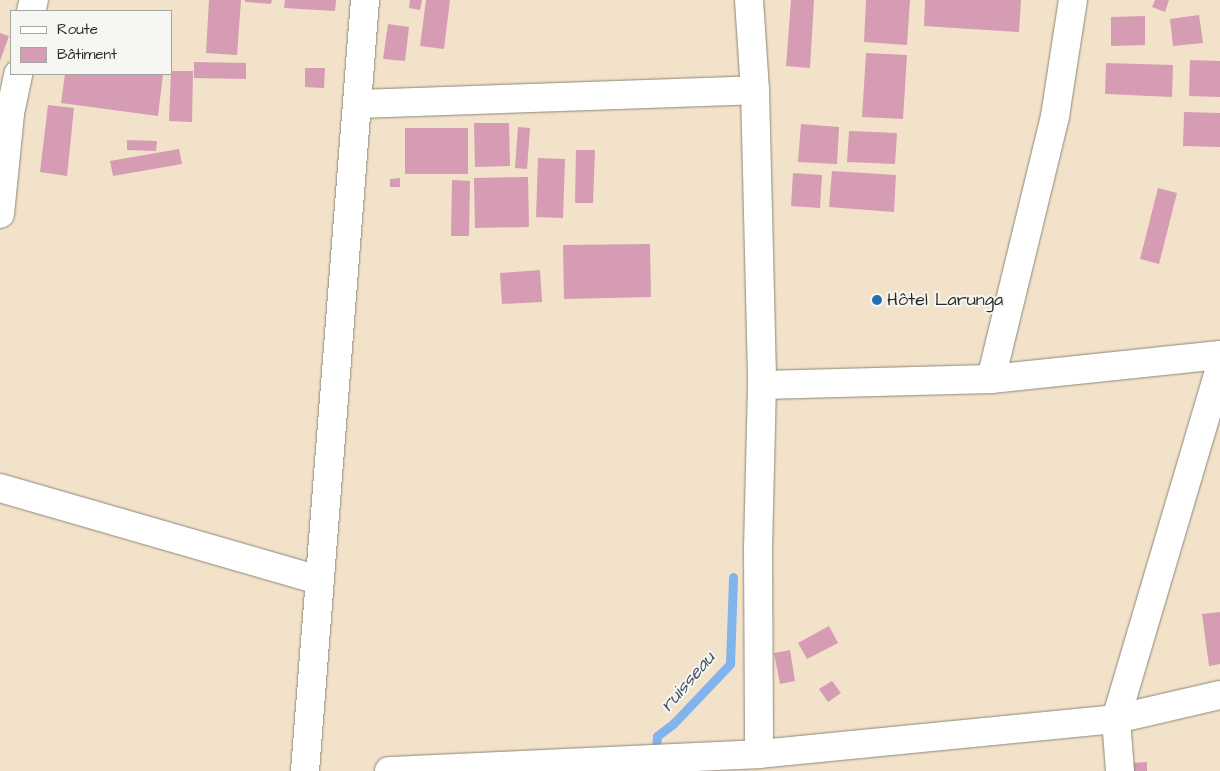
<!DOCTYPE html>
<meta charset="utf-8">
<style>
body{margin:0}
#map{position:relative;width:1220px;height:771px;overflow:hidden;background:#f2e2c9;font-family:"Architects Daughter",sans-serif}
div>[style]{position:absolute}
.stream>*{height:9px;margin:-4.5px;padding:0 4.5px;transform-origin:4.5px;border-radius:4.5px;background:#81b3ed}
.building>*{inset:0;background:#d59cb3}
.roads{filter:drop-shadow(0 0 1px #8e867a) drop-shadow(0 0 1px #8e867a)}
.minor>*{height:28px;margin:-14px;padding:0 14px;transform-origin:14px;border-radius:14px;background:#fff}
.dots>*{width:14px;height:14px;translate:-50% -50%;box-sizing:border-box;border:2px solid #f6f6f2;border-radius:50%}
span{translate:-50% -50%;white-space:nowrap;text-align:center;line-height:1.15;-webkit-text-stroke:4px #f6f6f2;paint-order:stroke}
.poi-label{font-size:18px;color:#2b2b2b}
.left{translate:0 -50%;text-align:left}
.water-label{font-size:19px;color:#455465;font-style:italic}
.legend{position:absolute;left:10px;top:10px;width:162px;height:65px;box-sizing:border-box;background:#f6f6f2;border:1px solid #a5a5a2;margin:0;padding:6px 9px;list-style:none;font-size:15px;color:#2b2b2b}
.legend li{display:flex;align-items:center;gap:10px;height:25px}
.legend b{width:25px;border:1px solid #a5a5a2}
</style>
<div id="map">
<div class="stream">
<i style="left:655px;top:756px;width:20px;rotate:-84deg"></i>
<i style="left:657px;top:736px;width:20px;rotate:-37deg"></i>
<i style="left:673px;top:724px;width:83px;rotate:-46.5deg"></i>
<i style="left:730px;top:664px;width:87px;rotate:-88deg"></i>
</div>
<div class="building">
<i style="clip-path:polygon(209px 0,241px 0,237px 55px,206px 53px)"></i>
<i style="clip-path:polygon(245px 0,272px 0,271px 4px,245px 2px)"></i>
<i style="clip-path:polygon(285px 0,336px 0,335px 11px,284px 8px)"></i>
<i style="clip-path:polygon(410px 0,422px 0,420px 10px,409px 8px)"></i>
<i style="clip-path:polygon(426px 0,450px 0,444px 49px,420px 46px)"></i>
<i style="clip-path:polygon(791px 0,814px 0,810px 68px,786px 66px)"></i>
<i style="clip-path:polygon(866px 0,910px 0,907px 45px,864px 42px)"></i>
<i style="clip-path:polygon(925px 0,1021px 0,1019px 32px,924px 26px)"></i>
<i style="clip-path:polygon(1155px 0,1169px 0,1165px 12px,1152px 7px)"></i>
<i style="clip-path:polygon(1199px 15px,1203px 43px,1173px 46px,1170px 19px)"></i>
<i style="clip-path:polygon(1145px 16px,1145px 45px,1111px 46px,1111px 17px)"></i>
<i style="clip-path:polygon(388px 24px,409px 27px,405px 61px,383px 59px)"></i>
<i style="clip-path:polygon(0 33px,9px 36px,0 61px)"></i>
<i style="clip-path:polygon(866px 53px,907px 55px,903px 119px,862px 117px)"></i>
<i style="clip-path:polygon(1190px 60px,1220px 61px,1220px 97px,1189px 96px)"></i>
<i style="clip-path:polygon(194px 62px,246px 63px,246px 79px,194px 78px)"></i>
<i style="clip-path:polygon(1106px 63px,1173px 65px,1172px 97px,1105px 94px)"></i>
<i style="clip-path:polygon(305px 68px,325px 68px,324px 88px,305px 87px)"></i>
<i style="clip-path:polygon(171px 71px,193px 71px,192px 122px,169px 121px)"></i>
<i style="clip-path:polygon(65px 74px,163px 74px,158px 116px,61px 103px)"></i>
<i style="clip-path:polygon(48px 105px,74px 108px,67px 176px,40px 172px)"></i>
<i style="clip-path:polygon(1184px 112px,1220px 113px,1220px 147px,1183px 146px)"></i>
<i style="clip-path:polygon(474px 123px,509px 123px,510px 166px,475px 167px)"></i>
<i style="clip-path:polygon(801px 124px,839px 127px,837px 164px,798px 162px)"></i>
<i style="clip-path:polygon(518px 127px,530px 128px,527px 169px,515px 168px)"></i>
<i style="clip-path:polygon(405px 128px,468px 128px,468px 174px,405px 174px)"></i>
<i style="clip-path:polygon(849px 131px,897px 133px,895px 164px,847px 162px)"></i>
<i style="clip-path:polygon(127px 140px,157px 141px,156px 151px,127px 150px)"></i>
<i style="clip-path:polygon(179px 149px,182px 164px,113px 176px,110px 161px)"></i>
<i style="clip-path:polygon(576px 150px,595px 150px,593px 203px,575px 203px)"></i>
<i style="clip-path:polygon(538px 158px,565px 159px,563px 218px,536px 217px)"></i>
<i style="clip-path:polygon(832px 171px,896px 175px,894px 212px,829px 207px)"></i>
<i style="clip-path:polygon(793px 173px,822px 175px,820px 208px,791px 206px)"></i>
<i style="clip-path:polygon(528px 177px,529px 227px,475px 228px,474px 178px)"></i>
<i style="clip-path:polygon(400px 178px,400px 187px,390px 187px,390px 179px)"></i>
<i style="clip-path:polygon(452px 180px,470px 181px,469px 236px,451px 236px)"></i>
<i style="clip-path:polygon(1158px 188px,1177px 193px,1159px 264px,1140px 259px)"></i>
<i style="clip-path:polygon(650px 244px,651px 297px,564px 299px,563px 245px)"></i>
<i style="clip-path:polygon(540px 270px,542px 302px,502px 304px,500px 273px)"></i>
<i style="clip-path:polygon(1220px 612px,1220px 664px,1209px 666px,1202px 614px)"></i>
<i style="clip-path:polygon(829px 626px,838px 643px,807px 659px,798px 643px)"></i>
<i style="clip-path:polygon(790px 650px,795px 681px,780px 684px,774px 653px)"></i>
<i style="clip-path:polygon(832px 681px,841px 693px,828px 702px,819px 689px)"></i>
<i style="clip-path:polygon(1147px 762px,1147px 771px,1132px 771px,1131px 763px)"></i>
</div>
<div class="roads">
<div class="minor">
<i style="left:749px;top:0;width:90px;rotate:86.2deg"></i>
<i style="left:755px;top:90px;width:295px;rotate:88.6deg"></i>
<i style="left:762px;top:385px;width:162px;rotate:91.4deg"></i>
<i style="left:758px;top:547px;width:207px;rotate:89.7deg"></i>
<i style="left:31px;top:11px;width:11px;rotate:-75deg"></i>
<i style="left:358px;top:104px;width:397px;rotate:-2deg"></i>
<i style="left:0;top:110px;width:10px;rotate:17deg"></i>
<i style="left:10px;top:113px;width:40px;rotate:-78deg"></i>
<i style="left:0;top:214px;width:101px;rotate:-84.3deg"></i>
<i style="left:991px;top:379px;width:271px;rotate:-76.3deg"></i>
<i style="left:1055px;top:116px;width:117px;rotate:-81.2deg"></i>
<i style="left:762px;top:385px;width:229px;rotate:-1.5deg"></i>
<i style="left:991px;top:379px;width:230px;rotate:-6deg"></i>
<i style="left:0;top:488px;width:332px;rotate:16.1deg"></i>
<i style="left:305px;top:771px;width:773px;rotate:-85.55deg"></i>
<i style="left:389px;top:771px;width:370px;rotate:-2.6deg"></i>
<i style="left:759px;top:754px;width:359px;rotate:-5.6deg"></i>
<i style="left:1116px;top:719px;width:107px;rotate:-13deg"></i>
<i style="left:1120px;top:771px;width:52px;rotate:-94.4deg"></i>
<i style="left:1116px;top:719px;width:366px;rotate:-73.5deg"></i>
</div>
</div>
<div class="dots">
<i style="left:877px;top:300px;background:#1f6fb2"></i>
</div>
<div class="poi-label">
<span class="left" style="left:887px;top:300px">Hôtel Larunga</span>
</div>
<div class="water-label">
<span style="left:688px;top:682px;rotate:-49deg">ruisseau</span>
</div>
<ul class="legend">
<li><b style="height:6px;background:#fff"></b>Route</li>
<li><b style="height:14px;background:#d59cb3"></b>Bâtiment</li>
</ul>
</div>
